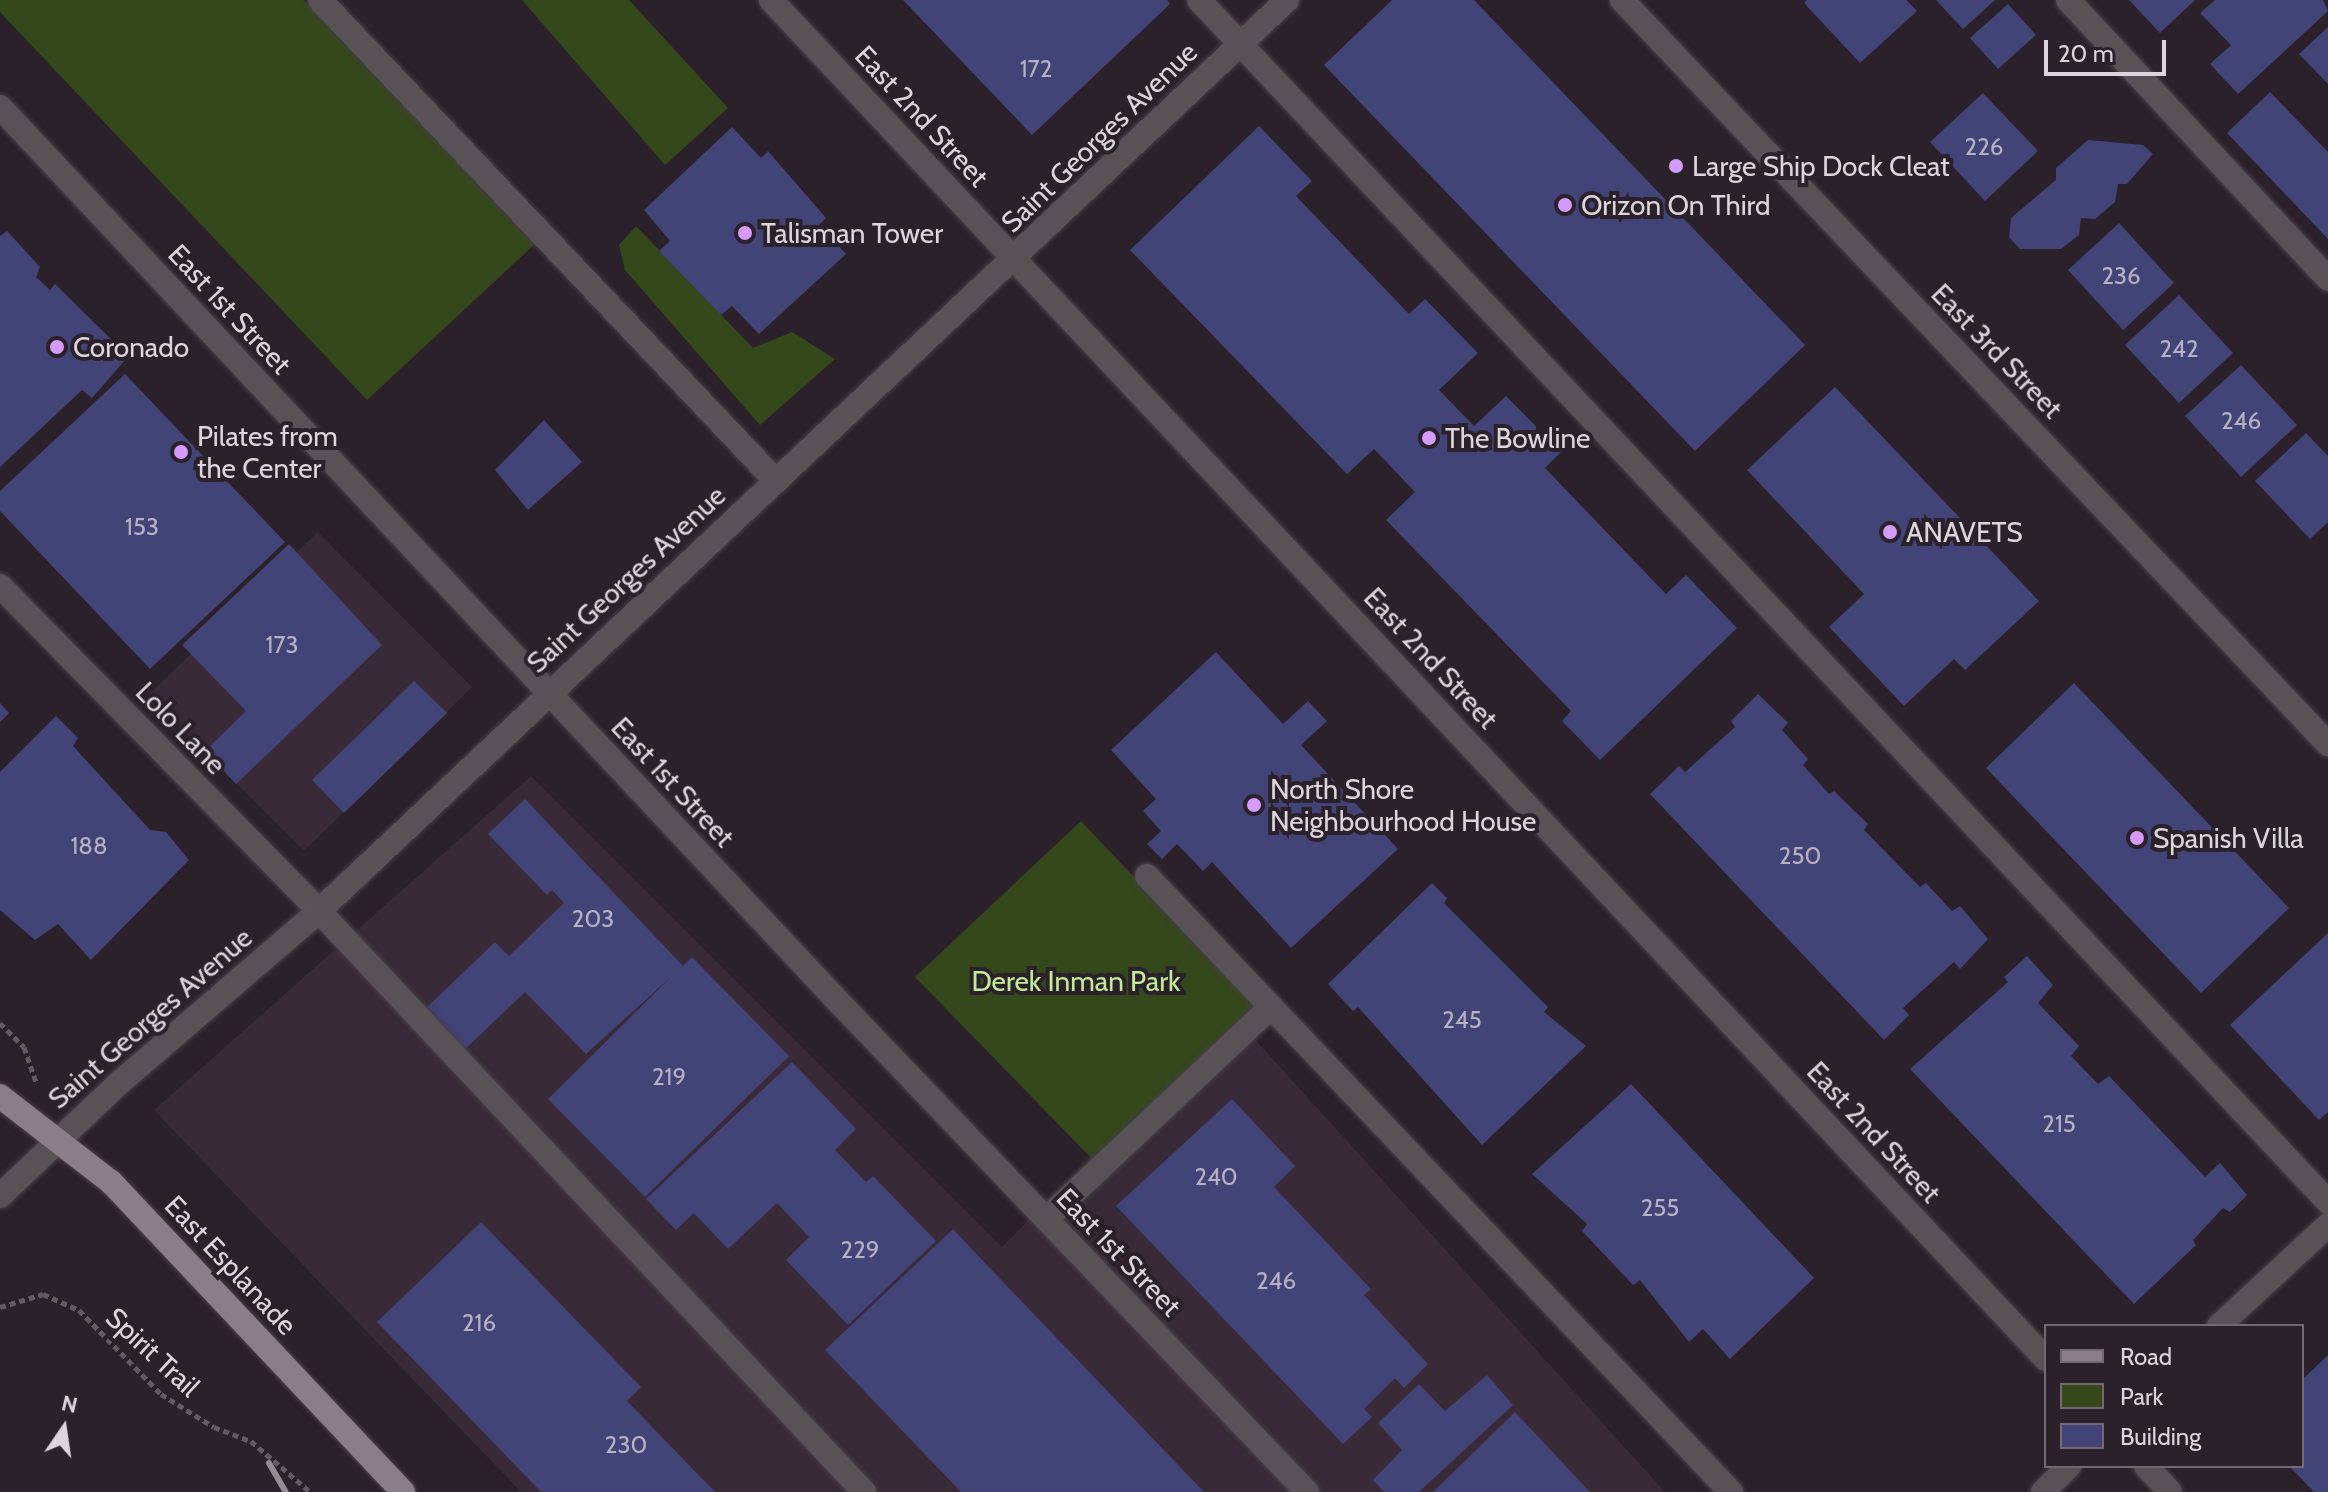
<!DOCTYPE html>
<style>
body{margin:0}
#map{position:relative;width:2328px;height:1492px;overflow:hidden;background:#2b212a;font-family:Cabin,sans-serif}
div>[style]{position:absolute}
.built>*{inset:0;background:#382a37}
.green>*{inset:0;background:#34481c}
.building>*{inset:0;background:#424377}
.path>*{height:5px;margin-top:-2.5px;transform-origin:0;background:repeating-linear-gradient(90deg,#635a62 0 6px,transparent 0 10px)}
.roads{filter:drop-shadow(0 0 2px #473e46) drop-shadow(0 0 2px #473e46)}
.minor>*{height:24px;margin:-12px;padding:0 12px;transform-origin:12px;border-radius:12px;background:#585256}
.major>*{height:24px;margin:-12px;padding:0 12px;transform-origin:12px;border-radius:12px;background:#8b7f87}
.rail>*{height:6px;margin:-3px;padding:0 3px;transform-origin:3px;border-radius:3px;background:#958d94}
.dots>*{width:22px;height:22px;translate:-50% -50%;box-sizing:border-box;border:4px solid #2b212a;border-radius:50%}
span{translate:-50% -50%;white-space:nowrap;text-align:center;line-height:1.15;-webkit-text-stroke:8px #2b212a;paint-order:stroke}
.number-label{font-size:24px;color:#b6b1c3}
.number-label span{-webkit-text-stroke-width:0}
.street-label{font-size:28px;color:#dcd6dc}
.poi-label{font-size:28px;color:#dcd6dc}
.left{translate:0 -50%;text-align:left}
.park-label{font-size:28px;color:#c2ea97}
.legend{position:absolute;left:2044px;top:1324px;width:260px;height:144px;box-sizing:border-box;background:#2b212a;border:2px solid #726971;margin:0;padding:10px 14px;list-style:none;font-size:24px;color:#dcd6dc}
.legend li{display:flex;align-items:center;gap:16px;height:40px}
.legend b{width:40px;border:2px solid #726971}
.north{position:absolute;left:24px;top:1388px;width:80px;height:80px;-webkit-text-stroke:6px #2b212a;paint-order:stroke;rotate:13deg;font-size:22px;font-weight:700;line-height:32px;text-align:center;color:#dcd6dc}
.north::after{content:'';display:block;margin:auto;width:28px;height:36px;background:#dcd6dc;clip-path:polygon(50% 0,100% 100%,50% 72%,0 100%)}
.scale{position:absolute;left:2044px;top:40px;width:122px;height:36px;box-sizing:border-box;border:4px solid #dcd6dc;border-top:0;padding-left:10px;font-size:24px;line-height:28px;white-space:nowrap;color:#dcd6dc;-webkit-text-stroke:6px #2b212a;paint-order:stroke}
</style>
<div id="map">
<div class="built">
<i style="clip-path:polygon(318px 532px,472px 687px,304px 851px,148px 695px)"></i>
<i style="clip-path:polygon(531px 776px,1002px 1247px,1232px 1014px,1665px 1492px,521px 1492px,154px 1110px)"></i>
</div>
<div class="green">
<i style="clip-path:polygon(0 0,304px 0,536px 243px,367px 400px,0 12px)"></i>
<i style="clip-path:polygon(522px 0,629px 0,728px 108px,665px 165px)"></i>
<i style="clip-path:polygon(636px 226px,753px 348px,792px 332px,835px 359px,760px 425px,625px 270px,619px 245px)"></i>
<i style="clip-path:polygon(1081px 821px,1258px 1008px,1095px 1162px,915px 977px)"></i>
</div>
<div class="building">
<i style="clip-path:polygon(903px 0,1167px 0,1170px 4px,1032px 135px)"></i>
<i style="clip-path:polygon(1392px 0,1474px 0,1805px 345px,1695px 451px,1324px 65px)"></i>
<i style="clip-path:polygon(1807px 0,1906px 0,1917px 11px,1860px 63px,1804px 3px)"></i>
<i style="clip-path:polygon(1936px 0,1995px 0,1963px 29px)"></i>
<i style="clip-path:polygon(2129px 0,2195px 0,2160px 33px)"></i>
<i style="clip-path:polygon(2215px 0,2323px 0,2328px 11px,2238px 94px,2210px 64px,2231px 45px,2200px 13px)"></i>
<i style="clip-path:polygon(2008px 4px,2036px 35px,1998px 69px,1970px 38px)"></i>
<i style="clip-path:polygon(2328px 27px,2328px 84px,2299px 54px)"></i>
<i style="clip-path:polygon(2270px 92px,2328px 152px,2328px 239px,2227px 133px)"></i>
<i style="clip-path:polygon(1983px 93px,2038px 151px,1985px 201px,1930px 142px)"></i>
<i style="clip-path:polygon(1259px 126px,1312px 181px,1296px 196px,1409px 314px,1425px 299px,1478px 353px,1439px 390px,1474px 426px,1506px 396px,1561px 452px,1545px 468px,1666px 594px,1686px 575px,1737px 628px,1600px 760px,1562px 721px,1571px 711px,1386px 520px,1415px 492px,1374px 449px,1347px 474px,1130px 250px)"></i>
<i style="clip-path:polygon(732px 127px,761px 158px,768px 151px,826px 218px,819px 225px,846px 254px,759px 334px,732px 306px,721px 315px,659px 251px,670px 241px,644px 210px)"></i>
<i style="clip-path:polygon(2088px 140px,2143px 145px,2153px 154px,2127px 184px,2118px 184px,2115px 202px,2095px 219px,2081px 218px,2079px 235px,2061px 249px,2020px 249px,2009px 237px,2011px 218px,2056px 180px,2056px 168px)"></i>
<i style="clip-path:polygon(2119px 223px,2174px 283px,2123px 330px,2068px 270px)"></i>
<i style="clip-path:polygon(7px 231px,40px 267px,36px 277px,50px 290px,55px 284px,117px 345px,112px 350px,126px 359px,92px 398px,82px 390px,0 467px,0 236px)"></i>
<i style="clip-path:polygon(2179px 295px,2233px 353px,2179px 403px,2125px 345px)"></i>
<i style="clip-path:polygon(2241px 365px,2297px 425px,2241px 477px,2185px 416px)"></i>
<i style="clip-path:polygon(125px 374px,285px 542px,150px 669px,0 511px,0 491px)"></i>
<i style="clip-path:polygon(1835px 387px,2039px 601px,1965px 670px,1954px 659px,1904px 706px,1829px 627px,1864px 594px,1747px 470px)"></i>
<i style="clip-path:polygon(544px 420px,582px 462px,528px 510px,495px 470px)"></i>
<i style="clip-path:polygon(2306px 433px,2328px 456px,2328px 522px,2310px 539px,2255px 481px)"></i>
<i style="clip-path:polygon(289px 544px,382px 645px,236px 784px,205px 751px,246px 711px,182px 645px)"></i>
<i style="clip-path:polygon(1216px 652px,1283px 724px,1308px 701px,1327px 721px,1301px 745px,1398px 849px,1291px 948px,1212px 862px,1203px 871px,1177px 844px,1162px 859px,1147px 844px,1161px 831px,1143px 811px,1156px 799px,1111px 750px)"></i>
<i style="clip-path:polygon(414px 681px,447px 713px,344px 813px,312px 780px)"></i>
<i style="clip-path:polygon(2074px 683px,2289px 908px,2201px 993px,1986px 768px)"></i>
<i style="clip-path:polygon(1758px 694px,1788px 723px,1782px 730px,1808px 759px,1803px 765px,1829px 794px,1834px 791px,1868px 824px,1864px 830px,1920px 887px,1926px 883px,1952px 911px,1960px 906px,1988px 939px,1960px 969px,1954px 962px,1903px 1008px,1909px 1015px,1884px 1040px,1650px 794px,1679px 766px,1685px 772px,1735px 727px,1731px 721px)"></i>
<i style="clip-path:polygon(0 703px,9px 713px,0 722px)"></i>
<i style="clip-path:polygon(56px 716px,78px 738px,73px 746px,150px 830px,166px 832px,189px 860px,91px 960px,58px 924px,35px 940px,0 910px,0 772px)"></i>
<i style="clip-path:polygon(525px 799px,683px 966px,692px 957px,789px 1056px,645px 1197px,548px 1099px,673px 975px,586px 1054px,525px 992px,459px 1055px,421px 1013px,495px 942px,509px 956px,564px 903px,552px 890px,547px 895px,488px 834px)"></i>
<i style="clip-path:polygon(1432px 883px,1447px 898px,1444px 903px,1548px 1007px,1544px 1012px,1586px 1046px,1482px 1145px,1358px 1007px,1353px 1011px,1328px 984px)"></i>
<i style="clip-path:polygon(2328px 933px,2328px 1112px,2319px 1120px,2230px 1025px)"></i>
<i style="clip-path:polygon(2027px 956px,2053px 985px,2038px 1003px,2079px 1046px,2071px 1056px,2098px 1084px,2109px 1076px,2205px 1177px,2220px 1163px,2247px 1195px,2230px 1212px,2223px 1208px,2193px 1240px,2196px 1245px,2134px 1304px,1910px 1069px,2008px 982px,2004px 977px)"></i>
<i style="clip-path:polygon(792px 1062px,856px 1129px,835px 1150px,866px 1182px,873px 1176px,936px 1241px,848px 1325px,786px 1260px,809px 1237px,777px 1203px,728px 1249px,694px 1213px,676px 1230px,646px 1199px)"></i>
<i style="clip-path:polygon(1631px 1084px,1814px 1278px,1730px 1359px,1703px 1329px,1689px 1342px,1640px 1280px,1633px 1285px,1582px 1231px,1587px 1224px,1532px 1174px)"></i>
<i style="clip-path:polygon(1232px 1099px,1295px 1166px,1274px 1187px,1371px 1289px,1364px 1295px,1428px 1364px,1404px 1388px,1395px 1378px,1364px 1409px,1372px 1417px,1343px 1444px,1116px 1206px)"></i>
<i style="clip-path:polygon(481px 1222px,641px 1387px,627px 1401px,715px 1492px,541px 1492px,377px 1322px)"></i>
<i style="clip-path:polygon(953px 1229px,983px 1261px,1204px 1492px,961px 1492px,825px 1350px)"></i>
<i style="clip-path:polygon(2328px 1355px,2328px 1492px,2314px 1492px,2289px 1466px,2302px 1466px,2302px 1380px)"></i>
<i style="clip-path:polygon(1487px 1375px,1513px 1405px,1419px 1492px,1384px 1492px,1373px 1480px,1402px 1450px,1378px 1423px,1419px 1384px,1445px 1411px)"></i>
<i style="clip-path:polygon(1515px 1412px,1590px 1492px,1433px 1492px)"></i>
</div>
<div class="path">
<i style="left:0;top:1023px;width:34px;rotate:45deg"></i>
<i style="left:24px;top:1047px;width:37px;rotate:71deg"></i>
<i style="left:0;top:1307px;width:45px;rotate:-16.8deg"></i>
<i style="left:43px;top:1294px;width:39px;rotate:24deg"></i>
<i style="left:79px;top:1310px;width:117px;rotate:45.7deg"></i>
<i style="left:161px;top:1394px;width:62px;rotate:31.9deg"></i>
<i style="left:214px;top:1427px;width:40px;rotate:21deg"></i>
<i style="left:251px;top:1441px;width:78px;rotate:40.8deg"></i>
</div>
<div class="roads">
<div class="minor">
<i style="left:320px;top:0;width:663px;rotate:46.53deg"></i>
<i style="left:771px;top:0;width:1863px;rotate:46.83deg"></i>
<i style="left:1199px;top:0;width:1649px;rotate:46.79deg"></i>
<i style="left:1622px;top:0;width:1026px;rotate:46.5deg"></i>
<i style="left:2068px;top:0;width:381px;rotate:47deg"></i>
<i style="left:0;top:107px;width:1218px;rotate:46.86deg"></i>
<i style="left:833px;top:996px;width:686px;rotate:46.3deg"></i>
<i style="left:0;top:586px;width:455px;rotate:45.5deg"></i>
<i style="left:319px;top:911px;width:797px;rotate:46.83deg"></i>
<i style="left:1147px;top:876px;width:849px;rotate:46.53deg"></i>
<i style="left:0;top:1196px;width:163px;rotate:-43.5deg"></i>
<i style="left:118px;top:1084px;width:265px;rotate:-40.7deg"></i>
<i style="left:319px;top:911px;width:1329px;rotate:-43.26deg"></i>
<i style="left:1046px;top:1219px;width:309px;rotate:-43.3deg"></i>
<i style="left:2219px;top:1326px;width:149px;rotate:-42.8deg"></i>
<i style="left:2146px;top:1466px;width:35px;rotate:47deg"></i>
<i style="left:2043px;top:1492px;width:37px;rotate:-45deg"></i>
</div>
<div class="major">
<i style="left:0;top:1096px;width:140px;rotate:37.8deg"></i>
<i style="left:111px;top:1182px;width:426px;rotate:46.7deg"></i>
</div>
</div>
<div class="rail">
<i style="left:269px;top:1463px;width:34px;rotate:60deg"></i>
</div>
<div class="dots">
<i style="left:1676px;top:166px;background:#d59bfa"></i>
<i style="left:1565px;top:205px;background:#d59bfa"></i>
<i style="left:745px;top:233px;background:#d59bfa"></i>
<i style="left:57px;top:347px;background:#d59bfa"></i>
<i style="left:1429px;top:438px;background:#d59bfa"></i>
<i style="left:181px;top:452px;background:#d59bfa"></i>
<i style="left:1890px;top:532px;background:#d59bfa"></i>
<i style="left:1254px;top:805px;background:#d59bfa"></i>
<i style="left:2137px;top:838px;background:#d59bfa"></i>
</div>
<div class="number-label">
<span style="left:1036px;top:69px">172</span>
<span style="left:1984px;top:147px">226</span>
<span style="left:2121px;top:276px">236</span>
<span style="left:2179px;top:349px">242</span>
<span style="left:2241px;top:421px">246</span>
<span style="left:142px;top:527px">153</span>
<span style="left:282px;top:645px">173</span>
<span style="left:89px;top:846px">188</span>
<span style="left:1800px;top:856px">250</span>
<span style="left:593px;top:919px">203</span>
<span style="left:1462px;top:1020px">245</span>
<span style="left:669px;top:1077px">219</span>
<span style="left:2059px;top:1124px">215</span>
<span style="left:1216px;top:1177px">240</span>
<span style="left:1660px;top:1208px">255</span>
<span style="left:860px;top:1250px">229</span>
<span style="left:1276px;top:1281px">246</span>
<span style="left:479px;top:1323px">216</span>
<span style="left:626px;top:1445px">230</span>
</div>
<div class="street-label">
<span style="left:922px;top:116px;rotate:47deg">East 2nd Street</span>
<span style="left:1099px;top:137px;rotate:-44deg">Saint Georges Avenue</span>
<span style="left:230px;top:309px;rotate:47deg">East 1st Street</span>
<span style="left:1997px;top:351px;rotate:46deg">East 3rd Street</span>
<span style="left:626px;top:579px;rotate:-43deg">Saint Georges Avenue</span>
<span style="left:1431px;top:658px;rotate:47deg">East 2nd Street</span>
<span style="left:181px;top:728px;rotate:46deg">Lolo Lane</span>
<span style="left:673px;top:782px;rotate:47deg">East 1st Street</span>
<span style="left:150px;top:1018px;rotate:-41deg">Saint Georges Avenue</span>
<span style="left:1874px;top:1132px;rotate:47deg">East 2nd Street</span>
<span style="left:1119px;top:1252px;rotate:46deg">East 1st Street</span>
<span style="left:231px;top:1265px;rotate:47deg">East Esplanade</span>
<span style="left:153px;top:1352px;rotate:43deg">Spirit Trail</span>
</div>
<div class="poi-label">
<span class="left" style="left:1692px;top:166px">Large Ship Dock Cleat</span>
<span class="left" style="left:1581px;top:205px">Orizon On Third</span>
<span class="left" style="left:761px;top:233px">Talisman Tower</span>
<span class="left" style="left:73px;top:347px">Coronado</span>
<span class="left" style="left:197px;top:452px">Pilates from<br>the Center</span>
<span class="left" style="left:1445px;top:438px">The Bowline</span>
<span class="left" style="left:1906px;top:532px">ANAVETS</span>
<span class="left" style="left:1270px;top:805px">North Shore<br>Neighbourhood House</span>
<span class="left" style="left:2153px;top:838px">Spanish Villa</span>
</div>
<div class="park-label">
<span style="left:1076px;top:981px">Derek Inman Park</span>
</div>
<ul class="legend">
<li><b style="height:10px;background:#8b7f87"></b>Road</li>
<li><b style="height:22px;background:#34481c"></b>Park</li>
<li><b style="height:22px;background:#424377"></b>Building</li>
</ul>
<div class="north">N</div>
<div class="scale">20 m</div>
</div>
